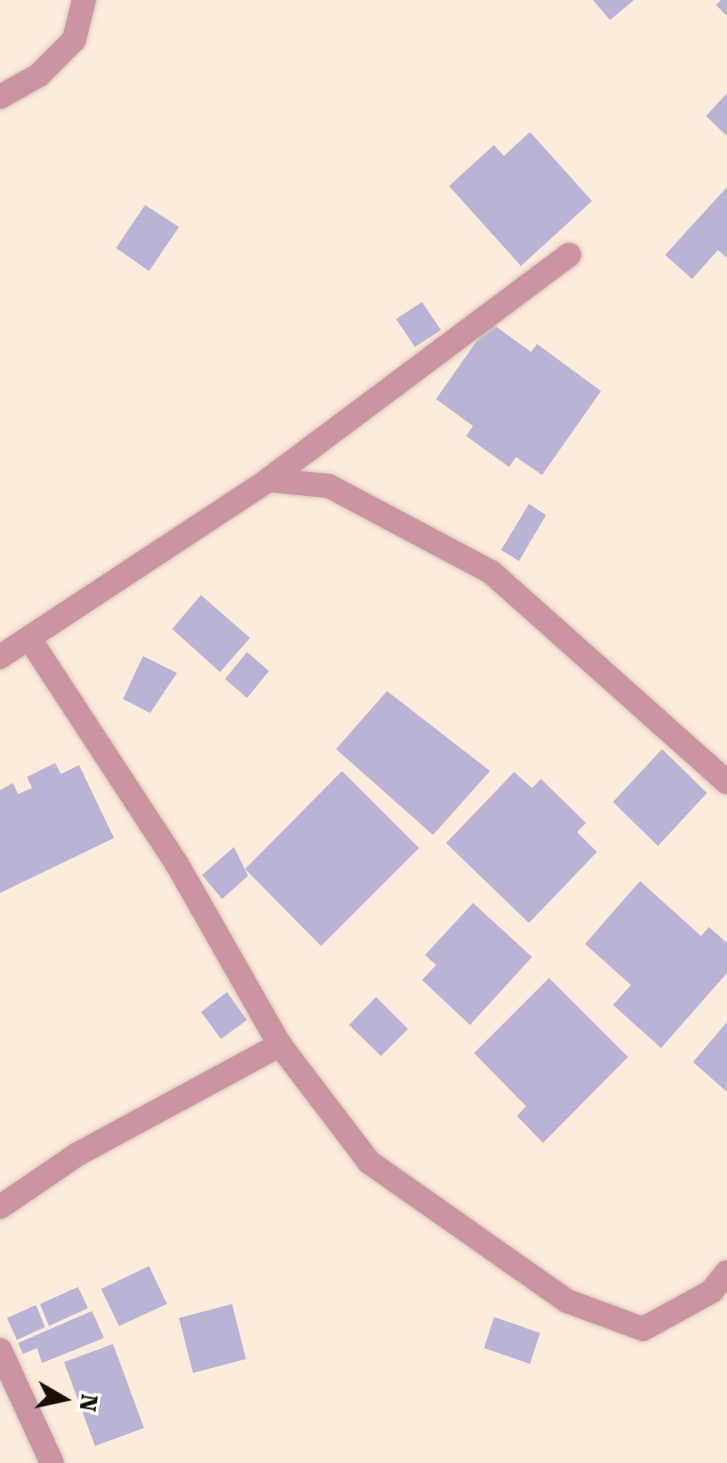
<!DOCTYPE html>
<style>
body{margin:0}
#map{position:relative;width:727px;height:1463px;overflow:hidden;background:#fdebdb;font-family:"Roboto Serif",serif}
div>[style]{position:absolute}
.building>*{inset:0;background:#b9b4d6}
.roads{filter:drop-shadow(0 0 2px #d8c8b9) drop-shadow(0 0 2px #d8c8b9)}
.minor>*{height:24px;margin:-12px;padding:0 12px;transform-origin:12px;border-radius:12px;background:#ca95a0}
span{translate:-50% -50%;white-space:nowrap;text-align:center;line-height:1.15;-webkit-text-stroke:6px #fff;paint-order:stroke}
.north{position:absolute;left:24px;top:1359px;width:80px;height:80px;-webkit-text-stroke:6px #fff;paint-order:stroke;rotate:99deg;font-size:22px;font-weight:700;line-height:32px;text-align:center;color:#180f06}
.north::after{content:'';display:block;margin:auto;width:28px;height:36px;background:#180f06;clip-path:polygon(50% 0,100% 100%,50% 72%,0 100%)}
</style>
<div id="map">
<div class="building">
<i style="clip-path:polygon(593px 0,634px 0,610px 20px)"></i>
<i style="clip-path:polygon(721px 0,727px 0,727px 16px,716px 5px)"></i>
<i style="clip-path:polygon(727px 93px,727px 136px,706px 116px)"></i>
<i style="clip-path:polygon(530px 132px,592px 201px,521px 266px,449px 186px,494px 145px,504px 156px)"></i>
<i style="clip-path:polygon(727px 187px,727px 258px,718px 250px,692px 279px,665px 255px)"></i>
<i style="clip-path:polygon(145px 205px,179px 227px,149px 271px,116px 248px)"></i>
<i style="clip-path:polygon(422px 302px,441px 330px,415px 347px,396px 319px)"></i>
<i style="clip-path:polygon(490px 322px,531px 352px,537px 344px,601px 391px,542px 475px,516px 457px,509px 467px,466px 436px,473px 426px,436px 399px)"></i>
<i style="clip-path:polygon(529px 504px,546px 515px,519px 561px,501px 550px)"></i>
<i style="clip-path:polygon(201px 595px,250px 638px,220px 672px,172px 629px)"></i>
<i style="clip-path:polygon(247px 652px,269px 671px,247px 698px,225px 679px)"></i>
<i style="clip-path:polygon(143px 656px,177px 673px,150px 713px,123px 699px)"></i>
<i style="clip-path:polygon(387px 691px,490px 771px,433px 835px,336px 749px)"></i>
<i style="clip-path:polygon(662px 749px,707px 793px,658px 846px,613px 802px)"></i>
<i style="clip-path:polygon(55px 763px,61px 774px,79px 765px,114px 838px,0 893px,0 790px,13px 783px,18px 794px,32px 788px,27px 777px)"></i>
<i style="clip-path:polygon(342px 771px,419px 848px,321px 946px,245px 869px)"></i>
<i style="clip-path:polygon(514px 772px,532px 788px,541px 779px,586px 823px,577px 832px,597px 852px,529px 923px,446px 843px)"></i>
<i style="clip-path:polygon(234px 847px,248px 876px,222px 899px,202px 875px)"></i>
<i style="clip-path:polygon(640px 881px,701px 936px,709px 927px,727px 943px,727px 973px,661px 1048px,613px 1005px,631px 985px,585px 944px)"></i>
<i style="clip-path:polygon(473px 903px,532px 957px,470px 1025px,422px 980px,436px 965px,425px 955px)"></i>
<i style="clip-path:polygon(549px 978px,628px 1057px,543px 1143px,517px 1116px,526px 1106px,474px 1053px)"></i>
<i style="clip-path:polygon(227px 992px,247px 1020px,221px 1039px,201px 1012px)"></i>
<i style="clip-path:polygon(376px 997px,408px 1029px,381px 1056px,349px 1025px)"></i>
<i style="clip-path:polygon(727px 1022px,727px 1092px,693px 1062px)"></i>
<i style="clip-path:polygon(149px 1266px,167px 1304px,119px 1326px,101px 1289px)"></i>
<i style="clip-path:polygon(78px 1287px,88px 1308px,49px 1326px,40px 1304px)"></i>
<i style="clip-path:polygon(232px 1304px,246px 1359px,193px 1373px,179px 1318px)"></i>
<i style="clip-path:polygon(36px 1305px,45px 1327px,17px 1340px,7px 1318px)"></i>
<i style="clip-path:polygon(92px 1311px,104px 1338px,42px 1363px,37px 1348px,23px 1354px,18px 1343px)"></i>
<i style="clip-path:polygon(494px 1317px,540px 1333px,530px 1364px,484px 1348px)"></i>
<i style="clip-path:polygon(113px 1344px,144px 1428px,95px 1446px,64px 1362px)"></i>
</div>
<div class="roads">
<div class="minor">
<i style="left:0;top:97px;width:45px;rotate:-29.4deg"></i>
<i style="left:39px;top:75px;width:49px;rotate:-45deg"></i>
<i style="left:74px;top:40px;width:41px;rotate:-76deg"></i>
<i style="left:268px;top:480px;width:61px;rotate:5.6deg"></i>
<i style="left:329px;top:486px;width:183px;rotate:28deg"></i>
<i style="left:491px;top:572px;width:316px;rotate:41.7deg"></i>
<i style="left:31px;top:641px;width:267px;rotate:56.8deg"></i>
<i style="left:177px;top:864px;width:208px;rotate:60.4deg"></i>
<i style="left:280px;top:1045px;width:147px;rotate:52.7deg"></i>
<i style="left:369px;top:1162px;width:242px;rotate:35.1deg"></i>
<i style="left:567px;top:1301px;width:81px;rotate:20.2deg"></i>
<i style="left:643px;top:1329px;width:79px;rotate:-28.8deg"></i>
<i style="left:712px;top:1291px;width:24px;rotate:-52deg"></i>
<i style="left:0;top:657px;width:321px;rotate:-33.4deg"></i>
<i style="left:268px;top:480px;width:376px;rotate:-36.8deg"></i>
<i style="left:0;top:1207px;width:94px;rotate:-34.2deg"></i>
<i style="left:78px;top:1154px;width:230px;rotate:-28.4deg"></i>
<i style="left:0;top:1350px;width:124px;rotate:65.3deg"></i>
</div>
</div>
<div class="north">N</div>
</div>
